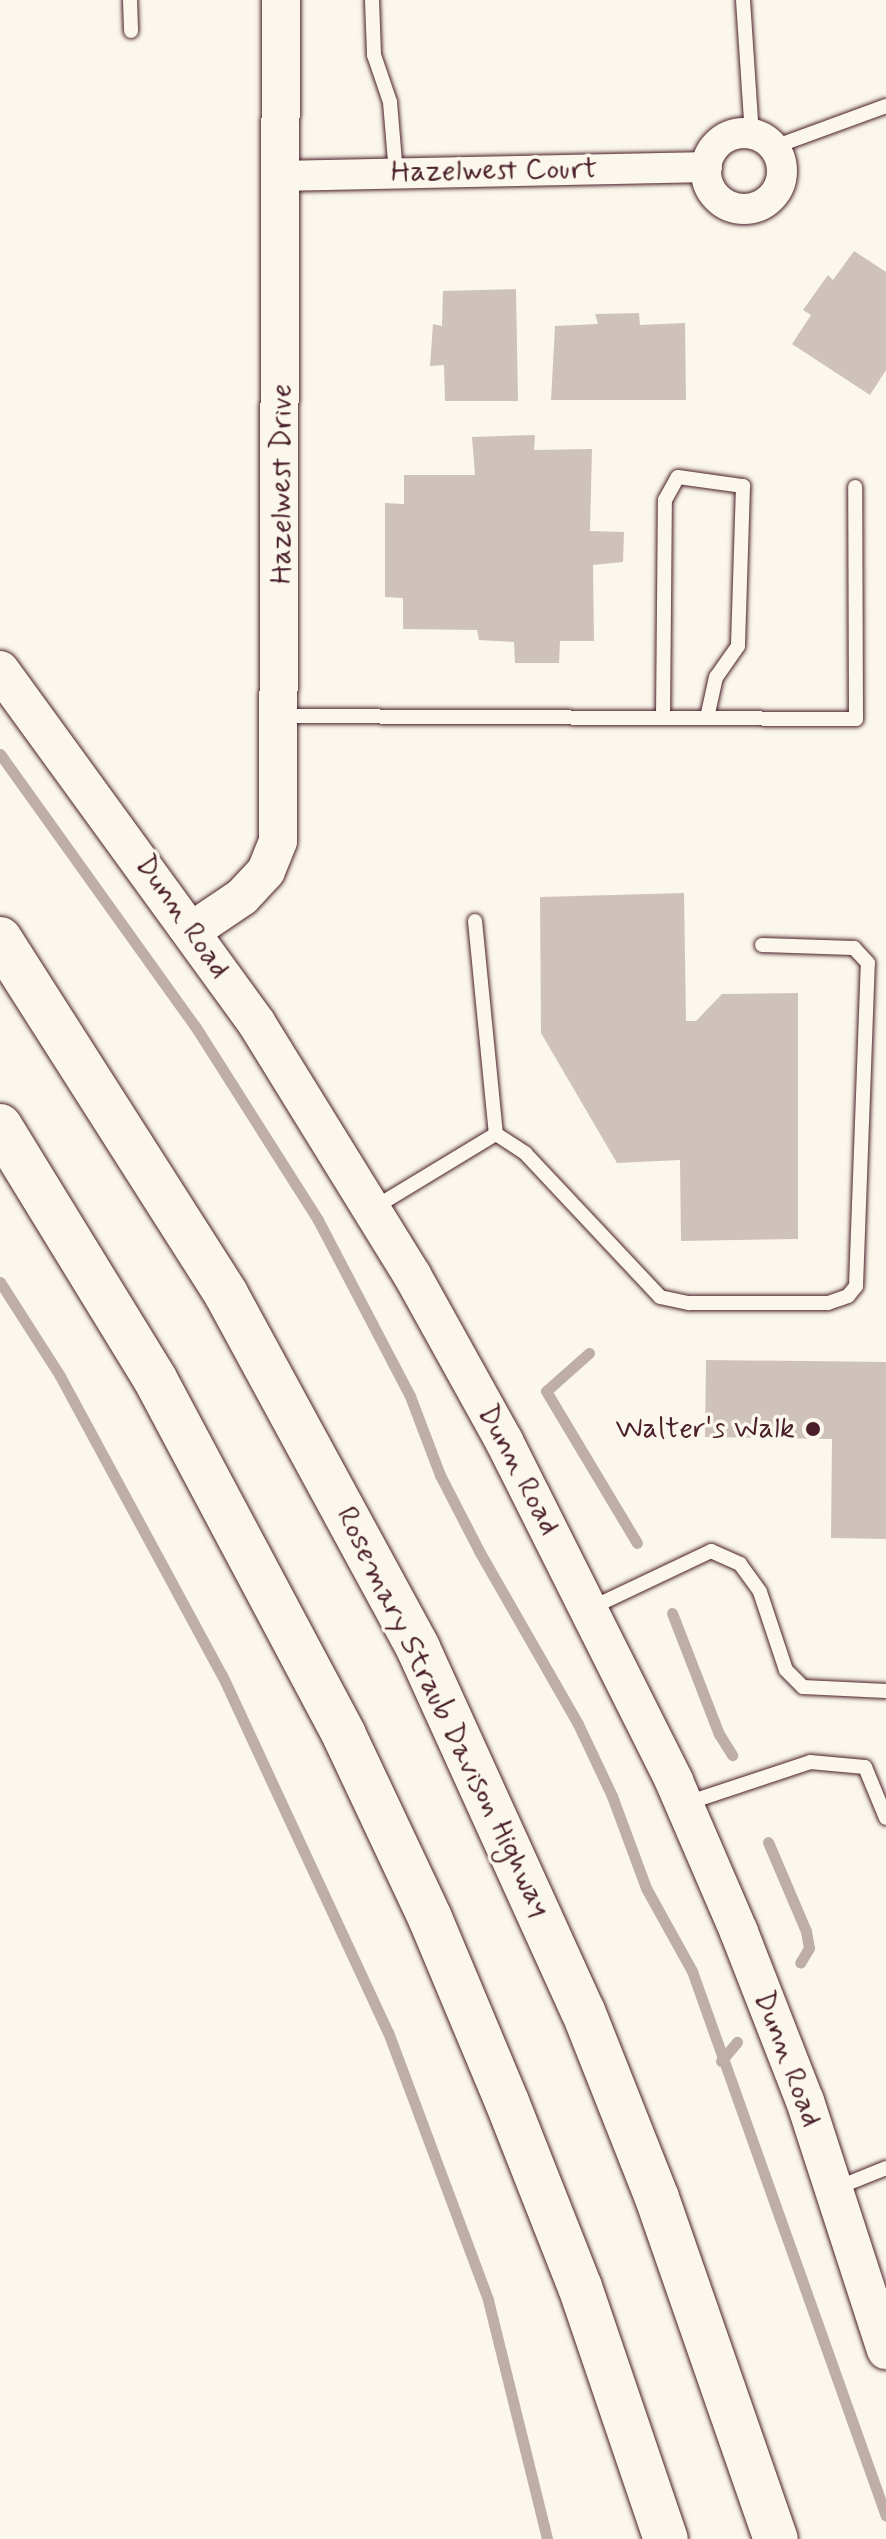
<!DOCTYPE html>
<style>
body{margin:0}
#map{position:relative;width:886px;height:2539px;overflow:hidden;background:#fbf7ec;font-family:Mynerve,sans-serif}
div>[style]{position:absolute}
.stream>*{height:11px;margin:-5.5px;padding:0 5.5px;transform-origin:5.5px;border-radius:5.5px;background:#bfadaa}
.building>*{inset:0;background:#cfc2bc}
.roads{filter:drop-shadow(0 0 2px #4a1f2b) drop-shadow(0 0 2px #4a1f2b)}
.service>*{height:14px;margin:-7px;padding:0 7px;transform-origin:7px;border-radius:7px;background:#fbf7ec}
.minor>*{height:30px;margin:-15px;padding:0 15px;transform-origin:15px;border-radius:15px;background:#fbf7ec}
.minor>.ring{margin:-15px;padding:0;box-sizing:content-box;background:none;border:30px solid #fbf7ec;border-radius:50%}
.tertiary>*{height:38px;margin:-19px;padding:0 19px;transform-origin:19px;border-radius:19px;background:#fbf7ec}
.motorway>*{height:44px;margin:-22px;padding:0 22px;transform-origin:22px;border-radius:22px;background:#fbf7ec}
.dots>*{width:22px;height:22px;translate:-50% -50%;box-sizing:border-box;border:4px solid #fbf7ec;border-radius:50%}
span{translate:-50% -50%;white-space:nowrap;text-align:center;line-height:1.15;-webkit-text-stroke:7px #fbf7ec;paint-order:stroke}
.street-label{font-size:30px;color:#4a1f2b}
.poi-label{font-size:30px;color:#4a1f2b}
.right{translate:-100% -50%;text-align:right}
</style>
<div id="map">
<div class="stream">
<i style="left:0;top:754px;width:335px;rotate:54.4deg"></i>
<i style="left:195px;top:1026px;width:230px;rotate:57.6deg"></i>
<i style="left:318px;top:1220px;width:199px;rotate:62.4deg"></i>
<i style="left:410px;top:1396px;width:85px;rotate:69.2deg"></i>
<i style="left:440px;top:1475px;width:85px;rotate:62.8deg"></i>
<i style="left:479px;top:1551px;width:199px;rotate:60.2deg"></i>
<i style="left:578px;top:1724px;width:80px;rotate:64.7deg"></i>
<i style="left:612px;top:1796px;width:98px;rotate:69.7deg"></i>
<i style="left:646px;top:1888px;width:95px;rotate:61deg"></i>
<i style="left:692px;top:1971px;width:578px;rotate:70.41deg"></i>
<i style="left:0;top:1282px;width:112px;rotate:57.4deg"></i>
<i style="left:60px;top:1376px;width:340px;rotate:61.6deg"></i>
<i style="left:222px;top:1675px;width:394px;rotate:65.1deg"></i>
<i style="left:388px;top:2032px;width:286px;rotate:69.5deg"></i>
<i style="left:488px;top:2300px;width:246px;rotate:76.1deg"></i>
<i style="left:589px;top:1353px;width:57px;rotate:138.5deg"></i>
<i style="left:546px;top:1391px;width:177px;rotate:59.1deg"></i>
<i style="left:672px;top:1613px;width:130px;rotate:68.8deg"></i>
<i style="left:719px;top:1734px;width:25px;rotate:58deg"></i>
<i style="left:768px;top:1842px;width:97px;rotate:66.9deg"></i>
<i style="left:806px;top:1931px;width:17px;rotate:80deg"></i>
<i style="left:809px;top:1948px;width:17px;rotate:121deg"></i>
<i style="left:721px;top:2061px;width:25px;rotate:-50deg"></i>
</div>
<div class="building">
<i style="clip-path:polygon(854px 251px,886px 272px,886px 370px,870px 395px,792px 344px,811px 315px,803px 310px,828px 275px,833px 280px)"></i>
<i style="clip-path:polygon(516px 289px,518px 401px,445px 401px,444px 365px,430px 366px,433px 324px,442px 326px,443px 291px)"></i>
<i style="clip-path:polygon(639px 313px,640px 325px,685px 323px,686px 400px,551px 400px,555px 326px,598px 324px,595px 314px)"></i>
<i style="clip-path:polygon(535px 435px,534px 450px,592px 449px,590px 531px,624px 532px,623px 562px,593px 565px,594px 641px,560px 641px,559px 663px,515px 663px,514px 642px,479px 640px,477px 630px,403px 629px,403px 598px,385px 597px,385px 503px,404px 504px,404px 475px,475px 475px,472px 437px)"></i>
<i style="clip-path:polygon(684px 893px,686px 1021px,696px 1021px,722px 994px,798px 993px,798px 1239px,681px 1241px,680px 1160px,617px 1163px,541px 1033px,540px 897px)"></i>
<i style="clip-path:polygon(706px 1360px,886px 1362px,886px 1539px,831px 1538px,832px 1439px,705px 1437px)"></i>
</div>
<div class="roads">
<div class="service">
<i style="left:130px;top:0;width:31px;rotate:88deg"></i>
<i style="left:372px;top:0;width:55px;rotate:87.9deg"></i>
<i style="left:374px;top:55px;width:50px;rotate:71.2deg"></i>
<i style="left:390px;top:102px;width:71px;rotate:85.2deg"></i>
<i style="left:743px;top:0;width:134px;rotate:86.2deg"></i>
<i style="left:774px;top:147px;width:119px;rotate:-20.1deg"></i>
<i style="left:282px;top:716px;width:574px;rotate:0.3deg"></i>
<i style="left:856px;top:719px;width:232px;rotate:-90.2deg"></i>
<i style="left:663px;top:718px;width:218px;rotate:-89.5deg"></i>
<i style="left:665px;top:500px;width:26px;rotate:-61deg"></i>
<i style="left:678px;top:477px;width:66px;rotate:7.9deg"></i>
<i style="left:743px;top:486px;width:160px;rotate:91.8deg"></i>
<i style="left:738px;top:646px;width:38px;rotate:125deg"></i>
<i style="left:716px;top:677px;width:42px;rotate:102.4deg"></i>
<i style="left:475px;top:921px;width:214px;rotate:84.4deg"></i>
<i style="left:372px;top:1209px;width:145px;rotate:-31.2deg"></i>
<i style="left:496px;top:1134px;width:35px;rotate:33deg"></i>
<i style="left:525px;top:1153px;width:197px;rotate:46.8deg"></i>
<i style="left:660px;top:1297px;width:30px;rotate:12deg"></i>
<i style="left:689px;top:1303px;width:139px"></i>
<i style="left:828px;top:1303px;width:21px;rotate:-19deg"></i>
<i style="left:848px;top:1296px;width:13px;rotate:-51deg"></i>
<i style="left:856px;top:1286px;width:323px;rotate:-87.9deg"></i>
<i style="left:868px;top:963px;width:21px;rotate:-133deg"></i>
<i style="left:854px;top:948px;width:92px;rotate:-178.1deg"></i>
<i style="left:591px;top:1608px;width:133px;rotate:-25.4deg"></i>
<i style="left:711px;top:1551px;width:32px;rotate:24deg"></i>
<i style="left:740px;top:1564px;width:34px;rotate:54deg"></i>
<i style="left:760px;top:1592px;width:82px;rotate:71.6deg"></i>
<i style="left:786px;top:1670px;width:24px;rotate:45deg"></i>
<i style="left:803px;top:1687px;width:83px;rotate:2.8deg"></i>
<i style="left:684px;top:1804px;width:133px;rotate:-18.4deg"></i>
<i style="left:810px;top:1762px;width:55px;rotate:5.2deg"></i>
<i style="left:865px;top:1767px;width:55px;rotate:67.6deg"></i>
<i style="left:834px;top:2189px;width:56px;rotate:-22deg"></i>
</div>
<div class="minor">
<i class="ring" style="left:706px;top:133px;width:46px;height:46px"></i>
<i style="left:281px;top:176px;width:426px;rotate:-1.2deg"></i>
</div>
<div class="tertiary">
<i style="left:0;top:670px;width:437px;rotate:54deg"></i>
<i style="left:257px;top:1024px;width:295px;rotate:58.3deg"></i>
<i style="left:412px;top:1275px;width:190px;rotate:61deg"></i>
<i style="left:504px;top:1441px;width:380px;rotate:63.4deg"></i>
<i style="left:674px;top:1781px;width:164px;rotate:66.7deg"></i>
<i style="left:739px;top:1932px;width:181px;rotate:68.7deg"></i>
<i style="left:805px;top:2101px;width:262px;rotate:72deg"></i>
<i style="left:193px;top:930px;width:59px;rotate:-34deg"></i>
<i style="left:242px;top:897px;width:35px;rotate:-47deg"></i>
<i style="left:266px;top:871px;width:32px;rotate:-68deg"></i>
<i style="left:278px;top:841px;width:841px;rotate:-89.8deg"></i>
</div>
<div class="motorway">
<i style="left:0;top:939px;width:421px;rotate:57.5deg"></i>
<i style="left:226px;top:1294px;width:403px;rotate:61.5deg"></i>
<i style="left:418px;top:1648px;width:399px;rotate:65.6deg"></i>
<i style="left:583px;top:2011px;width:201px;rotate:68.4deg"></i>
<i style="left:657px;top:2198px;width:361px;rotate:70.8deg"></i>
<i style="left:0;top:1126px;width:297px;rotate:58.5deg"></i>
<i style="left:155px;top:1379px;width:403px;rotate:62deg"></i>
<i style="left:344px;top:1735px;width:202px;rotate:64.8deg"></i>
<i style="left:430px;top:1918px;width:199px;rotate:67.3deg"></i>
<i style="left:507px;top:2102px;width:199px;rotate:68.5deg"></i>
<i style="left:580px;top:2287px;width:266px;rotate:71.2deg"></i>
</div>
</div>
<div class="dots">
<i style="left:813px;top:1429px;background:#4a1f2b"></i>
</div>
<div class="street-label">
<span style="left:494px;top:171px;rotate:-1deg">Hazelwest Court</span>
<span style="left:282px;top:484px;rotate:-90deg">Hazelwest Drive</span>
<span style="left:182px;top:917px;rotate:55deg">Dunn Road</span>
<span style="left:518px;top:1470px;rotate:62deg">Dunn Road</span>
<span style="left:443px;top:1712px;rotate:64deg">Rosemary Straub Davison Highway</span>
<span style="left:787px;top:2059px;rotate:69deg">Dunn Road</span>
</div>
<div class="poi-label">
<span class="right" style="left:795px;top:1429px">Walter's Walk</span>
</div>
</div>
